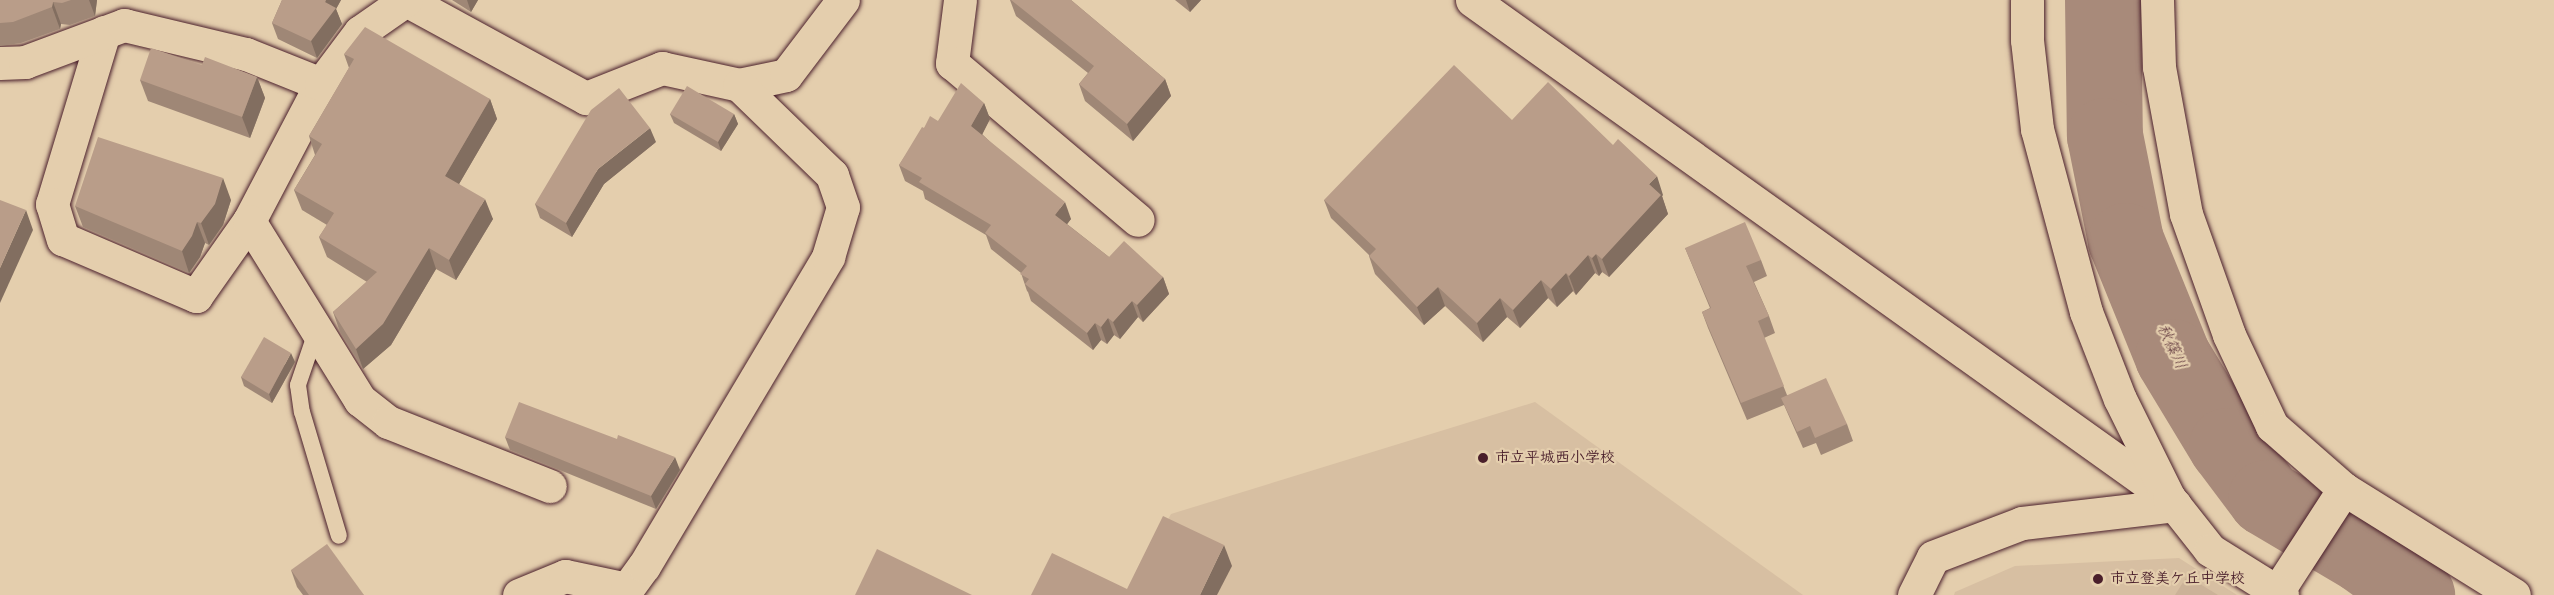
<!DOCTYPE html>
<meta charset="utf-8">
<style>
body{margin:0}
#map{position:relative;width:2554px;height:595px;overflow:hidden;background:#e4cead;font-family:"Balsamiq Sans","Klee One",sans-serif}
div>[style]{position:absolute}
.built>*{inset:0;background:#d7bfa2}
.green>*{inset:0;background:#cbb298}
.river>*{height:76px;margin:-38px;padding:0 38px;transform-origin:38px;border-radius:38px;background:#a88a7a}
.roads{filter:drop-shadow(0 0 2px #4a1f2b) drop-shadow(0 0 2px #4a1f2b)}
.service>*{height:16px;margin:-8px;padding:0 8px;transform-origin:8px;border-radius:8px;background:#e4cead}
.minor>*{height:33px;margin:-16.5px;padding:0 16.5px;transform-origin:16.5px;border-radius:16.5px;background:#e4cead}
.tertiary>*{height:33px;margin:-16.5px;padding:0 16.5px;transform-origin:16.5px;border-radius:16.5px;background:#e4cead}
.wall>*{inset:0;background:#9f8776}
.shaded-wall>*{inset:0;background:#826e60}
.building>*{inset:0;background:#b99d89}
.dots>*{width:16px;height:16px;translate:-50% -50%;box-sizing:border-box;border:3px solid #e4cead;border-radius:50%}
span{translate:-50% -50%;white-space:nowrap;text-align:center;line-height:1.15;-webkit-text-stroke:4.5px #e4cead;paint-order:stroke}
.poi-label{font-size:15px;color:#4a1f2b;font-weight:700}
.left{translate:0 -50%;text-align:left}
.water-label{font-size:16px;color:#5d343b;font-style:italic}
</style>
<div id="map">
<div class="built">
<i style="clip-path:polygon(1535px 402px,1803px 595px,1125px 595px,1171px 514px)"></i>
<i style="clip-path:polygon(2179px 558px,2237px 595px,1954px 595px,1955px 592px,2015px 566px)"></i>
</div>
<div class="green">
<i style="clip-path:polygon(2187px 576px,2218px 595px,2175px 595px)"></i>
</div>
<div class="river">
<i style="left:2103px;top:0;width:136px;rotate:89.2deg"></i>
<i style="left:2105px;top:136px;width:107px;rotate:78.7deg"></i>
<i style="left:2126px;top:241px;width:125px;rotate:67.9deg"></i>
<i style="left:2173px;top:357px;width:104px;rotate:58.8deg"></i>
<i style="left:2227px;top:446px;width:65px;rotate:53.1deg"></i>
<i style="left:2266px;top:498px;width:114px;rotate:30.6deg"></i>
<i style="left:2364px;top:556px;width:66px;rotate:36.3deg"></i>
</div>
<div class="roads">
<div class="service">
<i style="left:316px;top:332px;width:56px;rotate:108.8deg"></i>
<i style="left:298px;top:385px;width:27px;rotate:82deg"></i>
<i style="left:302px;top:412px;width:129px;rotate:73.4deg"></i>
</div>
<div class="minor">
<i style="left:406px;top:0;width:205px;rotate:28.6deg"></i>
<i style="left:586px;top:98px;width:82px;rotate:-21.5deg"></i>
<i style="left:662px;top:68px;width:79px;rotate:12.4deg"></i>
<i style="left:739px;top:85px;width:48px;rotate:-12deg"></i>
<i style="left:786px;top:75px;width:94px;rotate:-52.8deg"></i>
<i style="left:960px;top:0;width:64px;rotate:97.2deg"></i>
<i style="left:952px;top:63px;width:243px;rotate:40.2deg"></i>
<i style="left:1472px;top:0;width:857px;rotate:35.55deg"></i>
<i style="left:2157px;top:0;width:67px;rotate:88.3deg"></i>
<i style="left:2159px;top:67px;width:149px;rotate:79.6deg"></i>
<i style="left:2186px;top:214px;width:128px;rotate:70.4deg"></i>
<i style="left:2229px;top:335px;width:101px;rotate:64.7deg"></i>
<i style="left:2272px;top:426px;width:96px;rotate:41.2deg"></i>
<i style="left:2344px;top:489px;width:200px;rotate:31.9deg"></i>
<i style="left:104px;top:32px;width:180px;rotate:106.8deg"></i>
<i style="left:52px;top:204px;width:37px;rotate:73deg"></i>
<i style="left:63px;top:239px;width:145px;rotate:23.2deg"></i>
<i style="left:196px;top:296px;width:92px;rotate:-54.8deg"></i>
<i style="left:249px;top:221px;width:155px;rotate:-62.3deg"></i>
<i style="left:0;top:63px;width:25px;rotate:-2deg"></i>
<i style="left:25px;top:62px;width:106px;rotate:-20.5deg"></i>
<i style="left:124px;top:25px;width:125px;rotate:13.4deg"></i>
<i style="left:246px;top:54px;width:81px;rotate:21.8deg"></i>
<i style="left:321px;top:84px;width:65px;rotate:-53.1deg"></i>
<i style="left:360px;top:32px;width:56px;rotate:-34.8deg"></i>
<i style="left:249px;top:221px;width:211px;rotate:58.2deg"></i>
<i style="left:360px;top:400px;width:36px;rotate:38deg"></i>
<i style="left:388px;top:422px;width:174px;rotate:21.6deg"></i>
<i style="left:2277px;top:592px;width:123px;rotate:-57deg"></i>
<i style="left:519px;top:595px;width:50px;rotate:-22.4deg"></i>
<i style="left:565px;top:576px;width:63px;rotate:11.8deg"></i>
<i style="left:627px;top:589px;width:29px;rotate:-54deg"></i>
<i style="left:644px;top:566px;width:360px;rotate:-59.2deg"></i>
<i style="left:828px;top:257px;width:52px;rotate:-73.3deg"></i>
<i style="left:843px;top:207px;width:34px;rotate:-109deg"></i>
<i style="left:832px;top:175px;width:129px;rotate:-135.9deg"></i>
<i style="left:1914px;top:595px;width:42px;rotate:-63.4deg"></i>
<i style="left:1933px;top:557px;width:95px;rotate:-20.9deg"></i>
<i style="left:2022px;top:523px;width:154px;rotate:-6.7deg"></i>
</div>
<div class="tertiary">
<i style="left:2027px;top:0;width:40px;rotate:90deg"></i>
<i style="left:2027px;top:40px;width:90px;rotate:83.6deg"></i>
<i style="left:2037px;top:129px;width:189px;rotate:75deg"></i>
<i style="left:2086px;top:312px;width:93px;rotate:68.7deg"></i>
<i style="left:2120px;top:399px;width:110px;rotate:63.7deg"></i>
<i style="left:2169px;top:498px;width:66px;rotate:51.7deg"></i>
<i style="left:2210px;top:550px;width:85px;rotate:32deg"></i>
</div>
</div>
<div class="wall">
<i style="clip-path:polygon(0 0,97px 0,95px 16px,70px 25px,61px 24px,60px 29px,21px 43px,0 46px)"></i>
<i style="clip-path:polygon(282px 0,341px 0,336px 9px,342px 24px,317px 58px,278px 39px,272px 23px)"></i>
<i style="clip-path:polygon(452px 0,478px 0,471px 12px)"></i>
<i style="clip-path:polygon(1010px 0,1071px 0,1165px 79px,1171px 96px,1133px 141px,1085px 101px,1079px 84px,1088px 73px,1016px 16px)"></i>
<i style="clip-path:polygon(1175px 0,1201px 0,1190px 12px)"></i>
<i style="clip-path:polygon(344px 54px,490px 99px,497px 119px,459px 184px,493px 219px,456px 280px,436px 269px,391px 345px,363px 369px,340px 332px,333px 312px,367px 282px,327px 257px,319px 237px,327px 225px,302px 210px,294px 190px,315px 155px,309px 136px,349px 68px)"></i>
<i style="clip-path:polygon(202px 65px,257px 77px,265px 98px,250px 138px,148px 101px,140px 80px)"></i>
<i style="clip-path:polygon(984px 103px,990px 119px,982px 134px,1071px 219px,1067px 224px,1109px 257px,1163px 277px,1169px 294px,1143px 322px,1138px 317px,1120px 339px,1114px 335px,1107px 344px,1101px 340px,1093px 350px,1031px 301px,1028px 292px,1027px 291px,1021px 273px,991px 249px,986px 235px,925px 199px,923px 191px,905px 181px,899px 165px,924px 128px,938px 121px)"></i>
<i style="clip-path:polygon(670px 114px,734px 114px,738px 124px,721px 151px,674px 123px)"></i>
<i style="clip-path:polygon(656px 142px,604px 184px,572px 237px,540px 218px,535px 204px)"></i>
<i style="clip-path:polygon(1663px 195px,1662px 196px,1668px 214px,1609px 277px,1602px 272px,1599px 276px,1595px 273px,1576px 295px,1573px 291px,1557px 307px,1548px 298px,1520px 328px,1507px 317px,1483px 342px,1445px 306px,1424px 325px,1375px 274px,1369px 256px,1369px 255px,1331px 218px,1324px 200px)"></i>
<i style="clip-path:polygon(231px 200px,223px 225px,209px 245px,205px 243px,200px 257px,189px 273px,83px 227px,75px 206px)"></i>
<i style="clip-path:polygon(1685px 248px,1761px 260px,1767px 276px,1754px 282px,1769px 316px,1775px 333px,1764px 338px,1787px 395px,1847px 424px,1853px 441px,1821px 455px,1816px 443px,1803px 448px,1784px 405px,1747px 420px,1708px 328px,1702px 312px,1710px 308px)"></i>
<i style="clip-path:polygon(295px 362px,272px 403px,244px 386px,241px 377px)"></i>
<i style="clip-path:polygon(505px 437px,680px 470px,656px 509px,510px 450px)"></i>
<i style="clip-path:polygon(291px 570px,364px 595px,303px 595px,297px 587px)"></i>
</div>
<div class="shaded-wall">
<i style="clip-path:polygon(89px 0,97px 0,95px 16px)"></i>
<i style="clip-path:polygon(326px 0,341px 0,336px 9px,342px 24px,317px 58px,311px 41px)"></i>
<i style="clip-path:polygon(467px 0,478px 0,471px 12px)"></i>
<i style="clip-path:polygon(1186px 0,1201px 0,1190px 12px)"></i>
<i style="clip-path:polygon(53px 2px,61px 24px,60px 29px,52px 7px)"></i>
<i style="clip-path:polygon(257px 77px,265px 98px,250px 138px,242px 117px)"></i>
<i style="clip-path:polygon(1165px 79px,1171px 96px,1133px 141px,1127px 124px)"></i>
<i style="clip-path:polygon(490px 99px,497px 119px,452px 196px,445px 176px)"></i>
<i style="clip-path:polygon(984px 103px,990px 119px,978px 143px,971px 126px)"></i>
<i style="clip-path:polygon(734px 114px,738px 124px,721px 151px,718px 142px)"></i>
<i style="clip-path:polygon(650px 128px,656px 142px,604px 184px,572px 237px,566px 223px,598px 169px)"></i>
<i style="clip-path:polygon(1657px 176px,1663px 195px,1662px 196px,1668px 214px,1609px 277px,1602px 259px,1649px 184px)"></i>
<i style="clip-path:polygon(223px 178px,231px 200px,223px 225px,209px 245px,201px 223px)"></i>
<i style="clip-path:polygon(485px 199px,493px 219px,456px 280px,449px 260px)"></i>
<i style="clip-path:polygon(1065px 202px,1071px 219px,1061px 232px,1055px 215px)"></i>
<i style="clip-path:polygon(26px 210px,33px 230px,0 303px,0 268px)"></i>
<i style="clip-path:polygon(197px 222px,205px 243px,200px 257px,189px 273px,182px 251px)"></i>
<i style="clip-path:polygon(429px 248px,436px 269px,391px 345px,363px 369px,356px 349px)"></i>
<i style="clip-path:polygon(1596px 254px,1602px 272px,1599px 276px,1592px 258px)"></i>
<i style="clip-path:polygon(1588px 255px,1595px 273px,1576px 295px,1569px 276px)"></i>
<i style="clip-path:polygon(1566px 273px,1573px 291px,1557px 307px,1551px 289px)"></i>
<i style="clip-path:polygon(1163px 277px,1169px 294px,1143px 322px,1137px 305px)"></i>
<i style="clip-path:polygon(1541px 280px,1548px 298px,1520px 328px,1513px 310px)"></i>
<i style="clip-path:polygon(1438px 287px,1445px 306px,1424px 325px,1417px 307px)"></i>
<i style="clip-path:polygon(1500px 298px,1507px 317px,1483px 342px,1477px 323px)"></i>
<i style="clip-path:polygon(1132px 301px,1138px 317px,1120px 339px,1113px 322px)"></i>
<i style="clip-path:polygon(1108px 318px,1114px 335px,1107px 344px,1101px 327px)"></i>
<i style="clip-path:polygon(1095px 323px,1101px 340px,1093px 350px,1087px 333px)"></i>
<i style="clip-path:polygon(291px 353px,295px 362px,272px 403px,269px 394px)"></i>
<i style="clip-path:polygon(675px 457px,680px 470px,656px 509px,651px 496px)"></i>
<i style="clip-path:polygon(1224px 545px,1232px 566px,1217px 595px,1200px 595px)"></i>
</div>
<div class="building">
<i style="clip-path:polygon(0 0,71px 0,62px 3px,53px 2px,52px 7px,13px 22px,0 23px)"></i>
<i style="clip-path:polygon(282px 0,326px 0,325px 2px,336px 8px,311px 41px,272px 23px)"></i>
<i style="clip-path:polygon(1011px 0,1071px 0,1165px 79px,1127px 124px,1079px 84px,1094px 66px)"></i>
<i style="clip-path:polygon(365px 27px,490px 99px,445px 176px,485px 199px,449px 260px,429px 248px,383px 324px,356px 349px,333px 312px,377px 272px,319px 237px,334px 213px,294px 190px,322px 144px,309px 136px,354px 59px,344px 54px)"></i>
<i style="clip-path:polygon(151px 48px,202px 65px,205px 57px,257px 77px,242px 117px,140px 80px)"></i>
<i style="clip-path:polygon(1454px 65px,1512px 120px,1548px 82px,1613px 145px,1618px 139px,1657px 176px,1649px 184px,1661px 195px,1602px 259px,1596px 254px,1592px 258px,1588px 255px,1569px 276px,1566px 273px,1551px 289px,1541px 280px,1513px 310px,1500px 298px,1477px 323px,1438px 287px,1417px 307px,1369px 256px,1376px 249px,1324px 200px)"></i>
<i style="clip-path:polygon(961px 83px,984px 103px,971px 126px,1065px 202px,1055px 215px,1109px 257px,1124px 241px,1163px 277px,1137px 305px,1132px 301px,1113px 322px,1108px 318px,1101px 327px,1095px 323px,1087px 333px,1025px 284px,1029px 279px,1020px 274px,1027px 266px,985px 233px,991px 225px,919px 182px,922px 178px,899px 165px,922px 127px,924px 128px,930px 116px,938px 121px)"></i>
<i style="clip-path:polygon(687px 86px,734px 114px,718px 142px,670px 114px)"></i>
<i style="clip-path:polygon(619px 88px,650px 128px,598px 169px,566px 223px,535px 204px,591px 110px)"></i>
<i style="clip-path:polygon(98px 137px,223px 178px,215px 204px,201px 223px,197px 222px,192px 236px,182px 251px,75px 206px)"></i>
<i style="clip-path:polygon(0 200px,26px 210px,0 268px)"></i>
<i style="clip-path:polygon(1745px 222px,1761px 260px,1746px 266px,1769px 316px,1758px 321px,1784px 386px,1741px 403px,1702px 312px,1711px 308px,1685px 248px)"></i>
<i style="clip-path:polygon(264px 337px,291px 353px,269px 394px,241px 377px)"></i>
<i style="clip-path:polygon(1826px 378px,1847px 424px,1815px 438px,1810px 426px,1797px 432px,1781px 398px)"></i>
<i style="clip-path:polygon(519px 402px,617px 439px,618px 435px,675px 457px,651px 496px,505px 437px)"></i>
<i style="clip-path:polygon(1163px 516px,1224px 545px,1200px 595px,1031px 595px,1052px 553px,1127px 589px)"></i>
<i style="clip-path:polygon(327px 544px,364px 595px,309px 595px,291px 570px)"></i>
<i style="clip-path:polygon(877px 549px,972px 595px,855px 595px)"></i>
</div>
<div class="dots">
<i style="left:1483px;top:458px;background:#4a1f2b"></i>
<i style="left:2098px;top:579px;background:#4a1f2b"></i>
</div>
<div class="poi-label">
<span class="left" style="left:1495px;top:458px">市立平城西小学校</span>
<span class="left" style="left:2110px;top:579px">市立登美ケ丘中学校</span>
</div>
<div class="water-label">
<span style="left:2171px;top:347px;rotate:65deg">秋篠川</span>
</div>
</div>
